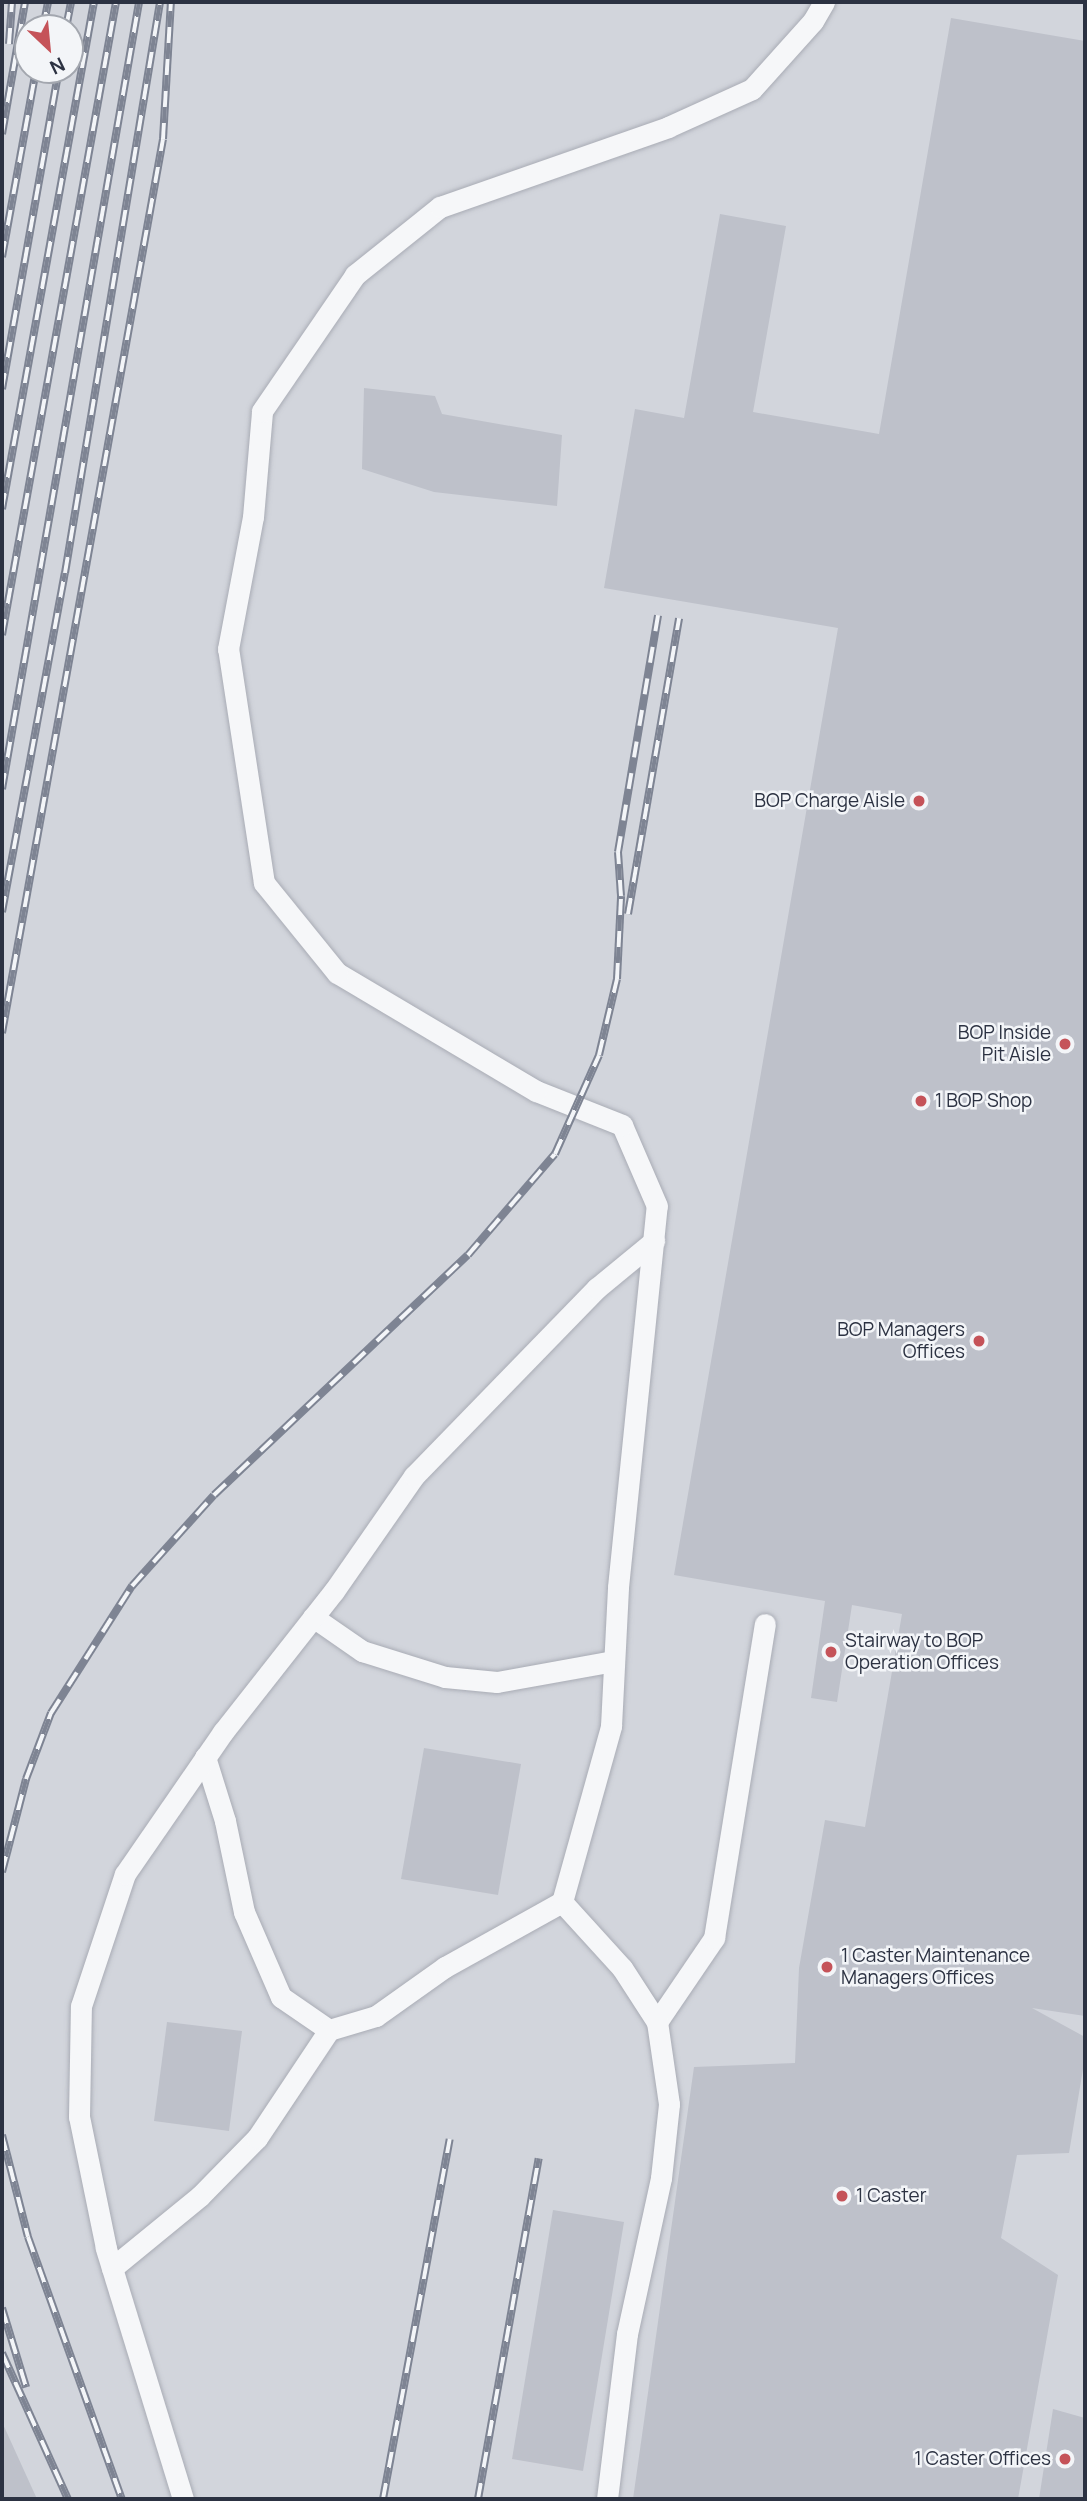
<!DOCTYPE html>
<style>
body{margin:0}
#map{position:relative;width:1087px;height:2501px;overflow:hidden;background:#e4e6eb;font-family:Manrope,sans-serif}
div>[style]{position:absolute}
.built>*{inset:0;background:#d2d5dc}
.building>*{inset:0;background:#bec1ca}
.roads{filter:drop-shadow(0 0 2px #a9acb5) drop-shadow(0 0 2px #a9acb5)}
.service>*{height:21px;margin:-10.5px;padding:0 10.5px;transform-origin:10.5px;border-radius:10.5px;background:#f6f7f9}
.rail>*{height:8px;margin-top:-4px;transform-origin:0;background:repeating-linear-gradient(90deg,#f3f5f8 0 16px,#7e8493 0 32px);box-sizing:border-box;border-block:2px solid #7e8493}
.dots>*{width:19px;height:19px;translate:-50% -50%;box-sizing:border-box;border:4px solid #f3f5f8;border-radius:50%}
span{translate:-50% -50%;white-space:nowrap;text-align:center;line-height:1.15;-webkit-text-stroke:5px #f3f5f8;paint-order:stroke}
.poi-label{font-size:19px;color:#2c3242}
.right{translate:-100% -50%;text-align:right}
.left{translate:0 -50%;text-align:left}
.frame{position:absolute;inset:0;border:4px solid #2c3242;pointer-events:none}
.north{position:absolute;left:14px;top:14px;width:70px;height:70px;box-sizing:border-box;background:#f3f5f8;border:2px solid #a3a7af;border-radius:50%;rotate:154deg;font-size:19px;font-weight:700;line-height:28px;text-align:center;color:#2c3242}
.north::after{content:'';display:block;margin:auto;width:24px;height:32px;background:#c55359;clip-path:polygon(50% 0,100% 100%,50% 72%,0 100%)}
</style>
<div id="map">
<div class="built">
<i style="clip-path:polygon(evenodd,2px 2px,1085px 2px,1085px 2499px,2px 2499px,2px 2px,28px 28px,70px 28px,70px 70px,28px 70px,28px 28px)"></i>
</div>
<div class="building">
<i style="clip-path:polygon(951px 18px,1085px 41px,1085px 2016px,1032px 2008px,1085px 2037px,1085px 2057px,1069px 2153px,1017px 2155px,1001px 2238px,1058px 2275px,1018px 2499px,633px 2499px,694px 2067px,795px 2063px,799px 1968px,825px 1820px,865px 1827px,902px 1614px,852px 1605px,837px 1702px,811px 1698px,825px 1601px,674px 1575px,838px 628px,604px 588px,635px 409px,684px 418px,720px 214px,786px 226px,753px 412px,879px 434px)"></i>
<i style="clip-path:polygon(364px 388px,435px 396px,442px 414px,562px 435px,557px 506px,434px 492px,362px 469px)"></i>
<i style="clip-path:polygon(424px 1748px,521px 1764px,498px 1895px,401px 1879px)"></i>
<i style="clip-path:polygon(167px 2022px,242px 2031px,229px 2131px,154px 2121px)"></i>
<i style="clip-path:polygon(553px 2210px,624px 2222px,583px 2471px,512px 2459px)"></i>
<i style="clip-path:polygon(1053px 2409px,1085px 2418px,1085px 2499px,1039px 2499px)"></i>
<i style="clip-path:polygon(2px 2422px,37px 2499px,2px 2499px)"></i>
</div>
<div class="roads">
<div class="service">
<i style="left:313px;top:1617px;width:60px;rotate:34.8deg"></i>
<i style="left:362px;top:1651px;width:87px;rotate:17.4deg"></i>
<i style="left:445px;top:1677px;width:52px;rotate:5.5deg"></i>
<i style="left:497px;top:1682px;width:119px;rotate:-10.2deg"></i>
<i style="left:205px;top:1757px;width:67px;rotate:72.6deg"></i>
<i style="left:225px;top:1821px;width:93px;rotate:78.2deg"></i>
<i style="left:244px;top:1912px;width:93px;rotate:66.5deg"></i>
<i style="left:281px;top:1997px;width:58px;rotate:34.5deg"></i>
<i style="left:329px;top:2030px;width:49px;rotate:-16.6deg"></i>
<i style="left:376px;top:2016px;width:85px;rotate:-35.4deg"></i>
<i style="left:445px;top:1967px;width:134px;rotate:-29.1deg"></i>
<i style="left:657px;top:2022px;width:102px;rotate:-55.8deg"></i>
<i style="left:714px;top:1938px;width:318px;rotate:-80.8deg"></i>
<i style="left:112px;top:2268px;width:114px;rotate:-39.3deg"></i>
<i style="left:200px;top:2196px;width:81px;rotate:-45.5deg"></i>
<i style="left:257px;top:2138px;width:130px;rotate:-56.3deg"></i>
<i style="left:183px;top:2499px;width:263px;rotate:-107.1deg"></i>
<i style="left:106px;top:2248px;width:134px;rotate:-101.6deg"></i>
<i style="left:79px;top:2117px;width:111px;rotate:-89deg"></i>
<i style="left:81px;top:2006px;width:139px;rotate:-71.6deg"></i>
<i style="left:125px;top:1874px;width:173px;rotate:-55.4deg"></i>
<i style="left:223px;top:1732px;width:179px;rotate:-51.8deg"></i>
<i style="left:334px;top:1591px;width:140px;rotate:-55.2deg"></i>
<i style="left:414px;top:1476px;width:262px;rotate:-45.8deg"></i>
<i style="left:597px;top:1288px;width:74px;rotate:-39.5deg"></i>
<i style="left:607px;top:2499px;width:166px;rotate:-83.1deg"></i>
<i style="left:627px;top:2334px;width:160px;rotate:-77.7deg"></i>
<i style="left:661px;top:2178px;width:74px;rotate:-83.8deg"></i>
<i style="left:669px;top:2104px;width:83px;rotate:-98.3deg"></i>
<i style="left:657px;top:2022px;width:64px;rotate:-122.9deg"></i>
<i style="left:622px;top:1968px;width:89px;rotate:-132.3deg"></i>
<i style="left:562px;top:1902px;width:183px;rotate:-74.4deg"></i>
<i style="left:611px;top:1726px;width:139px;rotate:-87.1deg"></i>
<i style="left:618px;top:1587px;width:383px;rotate:-84.2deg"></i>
<i style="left:657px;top:1206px;width:88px;rotate:-113.4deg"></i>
<i style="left:622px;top:1125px;width:92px;rotate:-158.4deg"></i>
<i style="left:536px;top:1091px;width:231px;rotate:-149.3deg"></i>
<i style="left:337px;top:973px;width:116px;rotate:-129deg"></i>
<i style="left:264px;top:883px;width:237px;rotate:-98.7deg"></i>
<i style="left:228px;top:649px;width:134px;rotate:-79.3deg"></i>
<i style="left:253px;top:517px;width:106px;rotate:-85.1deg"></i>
<i style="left:262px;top:411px;width:165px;rotate:-55.6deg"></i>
<i style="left:355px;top:275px;width:109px;rotate:-38.7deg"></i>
<i style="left:440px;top:207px;width:242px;rotate:-19.3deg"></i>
<i style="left:668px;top:127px;width:92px;rotate:-24.3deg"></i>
<i style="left:752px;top:89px;width:91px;rotate:-48.1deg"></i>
<i style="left:813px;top:21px;width:22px;rotate:-60deg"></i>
</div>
</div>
<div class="rail">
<i style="left:43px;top:28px;width:26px;rotate:-79deg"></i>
<i style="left:66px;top:28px;width:26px;rotate:-79deg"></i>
<i style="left:9px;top:44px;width:42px;rotate:-85.9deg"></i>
<i style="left:2px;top:134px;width:134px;rotate:-80.1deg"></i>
<i style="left:2px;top:257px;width:190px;rotate:-79.7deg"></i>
<i style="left:2px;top:389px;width:324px;rotate:-79.9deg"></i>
<i style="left:2px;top:509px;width:515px;rotate:-79.72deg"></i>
<i style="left:2px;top:635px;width:643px;rotate:-79.79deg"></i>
<i style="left:2px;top:789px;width:799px;rotate:-80.12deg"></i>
<i style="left:2px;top:912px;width:345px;rotate:-79.5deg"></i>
<i style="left:65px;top:573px;width:579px;rotate:-80.55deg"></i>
<i style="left:628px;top:914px;width:300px;rotate:-80.2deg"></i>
<i style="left:2px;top:1033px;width:908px;rotate:-79.79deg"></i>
<i style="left:163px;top:139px;width:137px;rotate:-86.7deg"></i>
<i style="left:2px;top:1872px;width:96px;rotate:-75.5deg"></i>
<i style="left:26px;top:1779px;width:71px;rotate:-69.3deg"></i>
<i style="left:51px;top:1713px;width:151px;rotate:-57.5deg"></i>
<i style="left:132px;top:1586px;width:122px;rotate:-48deg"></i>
<i style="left:214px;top:1495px;width:349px;rotate:-43.4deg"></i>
<i style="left:468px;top:1255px;width:133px;rotate:-49.3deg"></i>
<i style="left:555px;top:1154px;width:108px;rotate:-66deg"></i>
<i style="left:599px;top:1055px;width:78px;rotate:-76.7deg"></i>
<i style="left:617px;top:979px;width:83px;rotate:-87.2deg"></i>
<i style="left:621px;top:896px;width:44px;rotate:-93.9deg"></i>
<i style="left:618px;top:852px;width:240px;rotate:-80.4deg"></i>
<i style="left:2px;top:2135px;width:105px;rotate:75.7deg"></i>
<i style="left:28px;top:2237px;width:278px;rotate:70.3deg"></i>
<i style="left:2px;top:2308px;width:83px;rotate:73.1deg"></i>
<i style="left:2px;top:2353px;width:160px;rotate:65.7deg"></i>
<i style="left:383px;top:2499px;width:366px;rotate:-79.5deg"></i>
<i style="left:478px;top:2499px;width:346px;rotate:-79.9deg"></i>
</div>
<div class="dots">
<i style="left:919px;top:801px;background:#c55359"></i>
<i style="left:1065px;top:1044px;background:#c55359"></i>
<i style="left:921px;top:1101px;background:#c55359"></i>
<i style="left:979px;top:1341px;background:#c55359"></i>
<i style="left:831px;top:1652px;background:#c55359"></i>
<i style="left:827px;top:1967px;background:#c55359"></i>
<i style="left:842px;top:2196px;background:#c55359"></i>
<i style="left:1065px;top:2459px;background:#c55359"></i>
</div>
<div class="poi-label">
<span class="right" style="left:905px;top:801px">BOP Charge Aisle</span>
<span class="right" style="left:1051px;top:1044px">BOP Inside<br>Pit Aisle</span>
<span class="left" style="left:935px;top:1101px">1 BOP Shop</span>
<span class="right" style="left:965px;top:1341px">BOP Managers<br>Offices</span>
<span class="left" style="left:845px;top:1652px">Stairway to BOP<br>Operation Offices</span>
<span class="left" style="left:841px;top:1967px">1 Caster Maintenance<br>Managers Offices</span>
<span class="left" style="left:856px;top:2196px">1 Caster</span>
<span class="right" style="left:1051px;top:2459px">1 Caster Offices</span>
</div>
<div class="frame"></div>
<div class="north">N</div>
</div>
